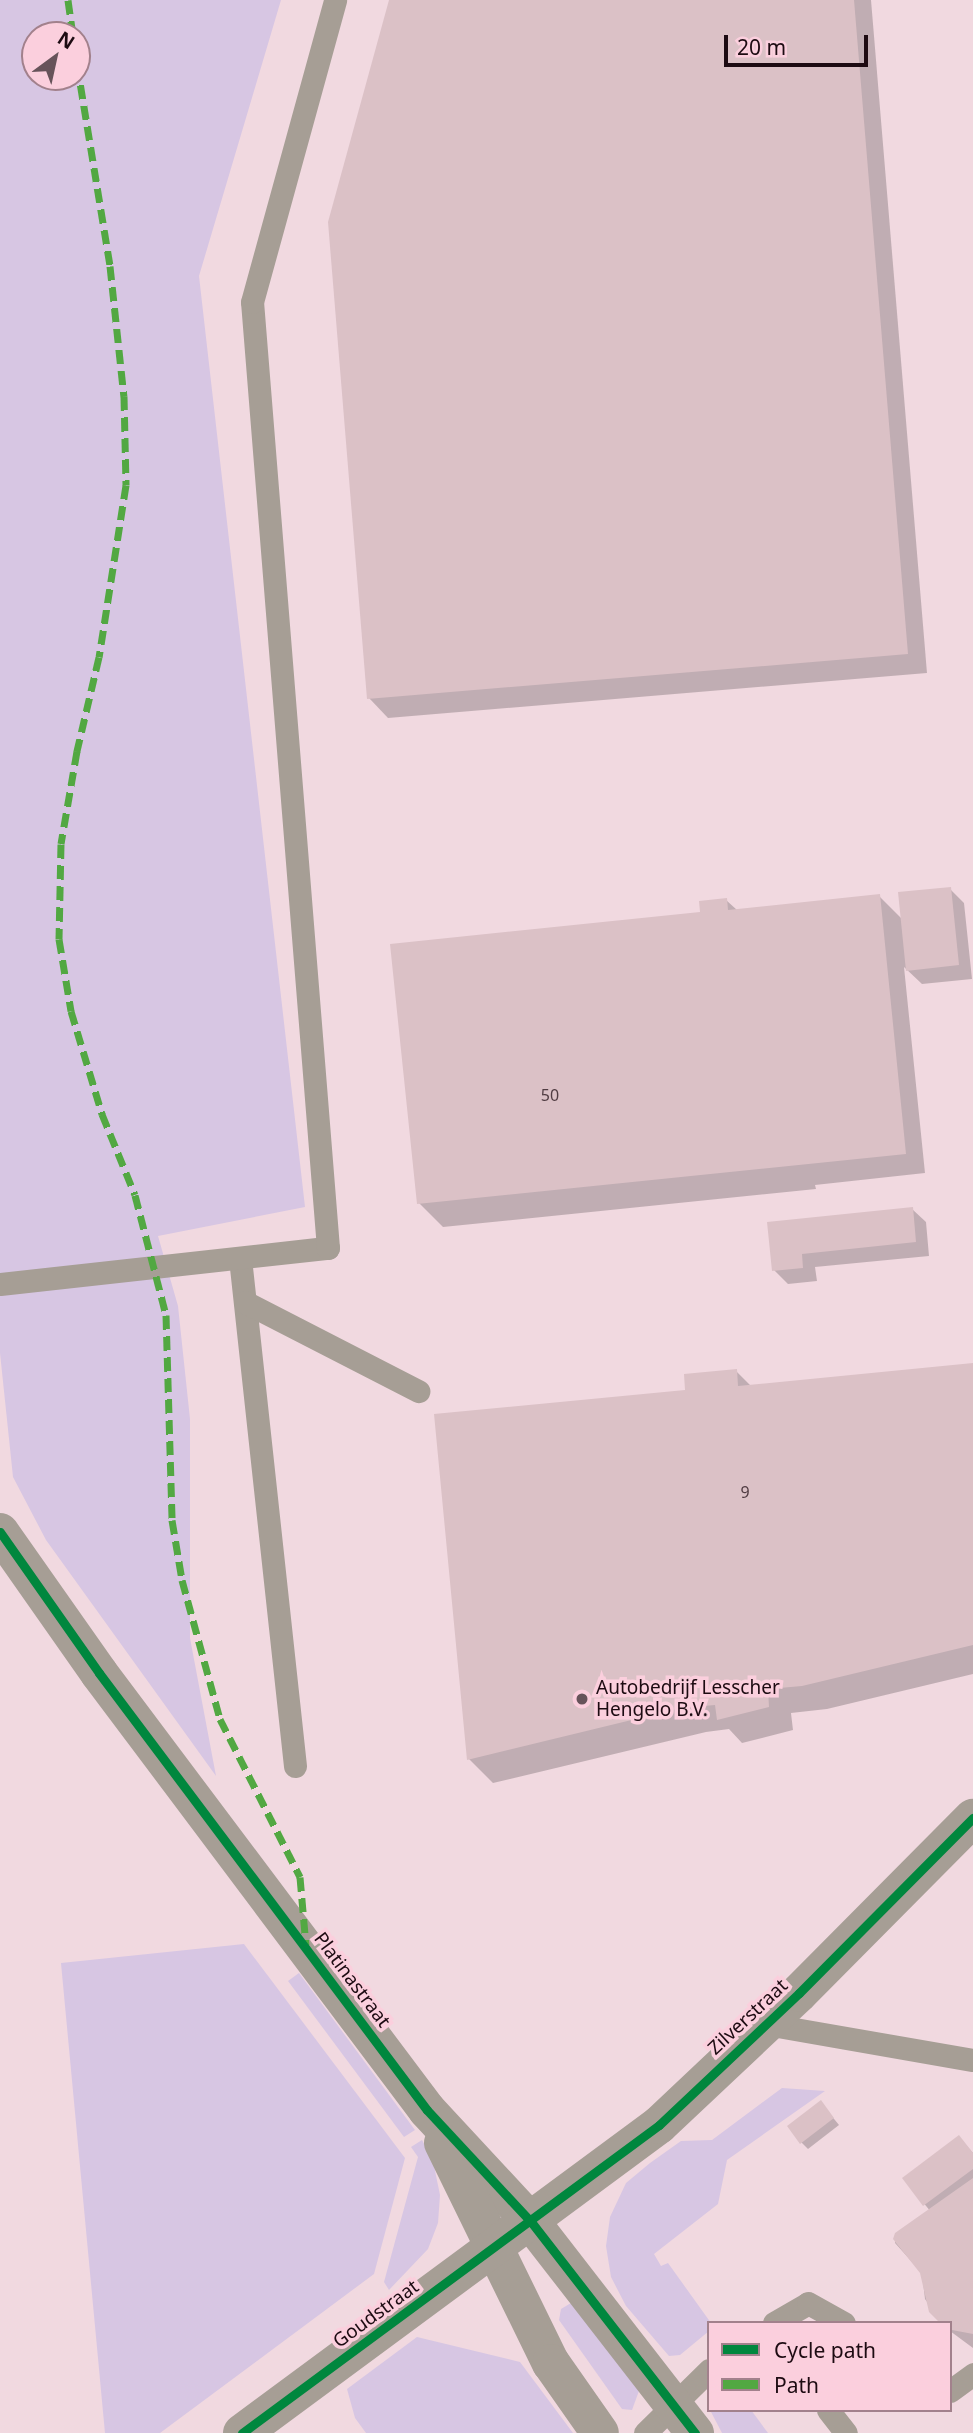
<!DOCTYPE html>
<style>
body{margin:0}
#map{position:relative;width:973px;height:2433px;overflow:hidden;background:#f1d9e0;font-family:"Noto Sans",sans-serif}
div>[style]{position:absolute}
.green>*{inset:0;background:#d7c6e3}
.shadow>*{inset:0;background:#0003}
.building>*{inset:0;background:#dbc1c6}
.lane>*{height:23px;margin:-11.5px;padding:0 11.5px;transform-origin:11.5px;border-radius:11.5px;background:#a69e95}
.street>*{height:38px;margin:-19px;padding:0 19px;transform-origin:19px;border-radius:19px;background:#a69e95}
.quiet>*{height:7px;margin-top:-3.5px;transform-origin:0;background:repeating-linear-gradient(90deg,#52a842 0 14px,transparent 0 21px)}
.cycleway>*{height:9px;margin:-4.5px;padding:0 4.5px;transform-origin:4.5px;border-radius:4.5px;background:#00873e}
.dots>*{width:19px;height:19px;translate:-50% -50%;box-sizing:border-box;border:4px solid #fbcfdd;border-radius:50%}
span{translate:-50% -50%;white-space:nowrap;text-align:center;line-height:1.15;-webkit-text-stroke:7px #fbcfdd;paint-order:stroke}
.number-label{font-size:16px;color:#503c42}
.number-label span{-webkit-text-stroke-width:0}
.poi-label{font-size:19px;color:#1d0b12}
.left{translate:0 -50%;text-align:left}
.street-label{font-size:19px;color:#1d0b12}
.legend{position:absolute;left:707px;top:2321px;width:245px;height:91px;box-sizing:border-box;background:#fbcfdd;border:2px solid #a2818c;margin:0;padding:9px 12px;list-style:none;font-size:21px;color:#1d0b12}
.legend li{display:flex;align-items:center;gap:14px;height:35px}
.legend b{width:35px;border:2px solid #a2818c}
.north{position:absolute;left:21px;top:21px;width:70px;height:70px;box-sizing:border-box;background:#fbcfdd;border:2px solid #a2818c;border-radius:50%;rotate:33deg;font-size:19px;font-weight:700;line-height:28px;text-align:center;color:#1d0b12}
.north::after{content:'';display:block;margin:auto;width:24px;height:32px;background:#67535a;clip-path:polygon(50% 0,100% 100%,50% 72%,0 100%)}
.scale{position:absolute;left:724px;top:35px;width:144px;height:32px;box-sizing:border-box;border:4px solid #1d0b12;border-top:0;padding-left:9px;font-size:21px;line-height:24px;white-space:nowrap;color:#1d0b12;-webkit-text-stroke:5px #fbcfdd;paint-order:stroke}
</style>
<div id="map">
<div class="green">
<i style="clip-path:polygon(evenodd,0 0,281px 0,199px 276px,305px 1207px,158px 1236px,178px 1306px,190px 1419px,190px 1638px,216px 1776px,46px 1540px,13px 1477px,0 1353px,0 0,35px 35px,77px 35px,77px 77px,35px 77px,35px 35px)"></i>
<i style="clip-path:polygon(244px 1944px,405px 2158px,374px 2274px,160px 2433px,105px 2433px,61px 1963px)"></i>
<i style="clip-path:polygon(299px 1973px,415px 2130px,404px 2137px,288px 1981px)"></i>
<i style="clip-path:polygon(782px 2088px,825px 2091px,727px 2160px,718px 2204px,654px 2254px,661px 2266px,668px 2263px,711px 2323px,709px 2331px,680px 2355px,669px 2356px,626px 2306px,611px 2277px,606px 2246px,610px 2217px,626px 2183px,650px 2163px,681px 2141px,712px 2140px)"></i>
<i style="clip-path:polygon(422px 2140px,433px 2161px,440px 2195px,438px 2223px,428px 2249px,389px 2290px,384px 2282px,418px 2157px,411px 2147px)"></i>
<i style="clip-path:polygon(576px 2300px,643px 2380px,632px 2410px,622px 2409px,559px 2320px,561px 2309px)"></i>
<i style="clip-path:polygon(417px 2337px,520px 2362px,573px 2433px,366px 2433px,355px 2418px,347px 2389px)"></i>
<i style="clip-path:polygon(710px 2410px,751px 2410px,768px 2433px,722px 2433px)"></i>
</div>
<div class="shadow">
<i style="clip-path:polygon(390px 0,871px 0,927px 673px,388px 718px,369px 698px)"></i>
<i style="clip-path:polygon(950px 889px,964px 903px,972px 979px,922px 984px,904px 967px,925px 1173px,815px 1185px,816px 1189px,443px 1227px,419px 1203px,702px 914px,726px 900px,737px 910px,879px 896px,902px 919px)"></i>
<i style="clip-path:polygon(912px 1209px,926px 1222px,929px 1256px,815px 1267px,817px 1281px,788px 1284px,774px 1270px,769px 1223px)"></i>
<i style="clip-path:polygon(973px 1365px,973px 1674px,827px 1709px,791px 1713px,793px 1730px,742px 1743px,729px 1729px,706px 1732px,493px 1783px,469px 1759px,687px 1392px,736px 1371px,751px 1386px)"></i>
<i style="clip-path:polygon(821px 2103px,839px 2125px,808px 2149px,801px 2142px)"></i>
<i style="clip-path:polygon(959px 2137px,973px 2153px,973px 2348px,950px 2331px,950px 2323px,942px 2322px,925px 2299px,922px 2273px,895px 2243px,896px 2236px,931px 2212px,904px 2179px)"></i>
</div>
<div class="building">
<i style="clip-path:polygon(389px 0,854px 0,908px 654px,367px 699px,328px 222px)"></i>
<i style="clip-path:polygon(951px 887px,959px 965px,906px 971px,898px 892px)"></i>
<i style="clip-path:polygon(880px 894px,906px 1154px,417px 1204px,390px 944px,700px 912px,699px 901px,727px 898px,728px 910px)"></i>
<i style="clip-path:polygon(913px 1207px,916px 1242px,802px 1254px,803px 1268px,772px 1271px,767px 1222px)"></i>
<i style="clip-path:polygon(973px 1363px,973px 1645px,802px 1686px,768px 1689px,769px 1707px,717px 1720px,715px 1705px,681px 1708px,467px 1760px,434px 1414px,685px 1390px,684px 1374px,737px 1369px,738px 1386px)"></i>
<i style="clip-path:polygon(821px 2100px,834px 2118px,800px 2144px,787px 2126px)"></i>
<i style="clip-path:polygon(959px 2135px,973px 2153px,973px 2169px,923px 2206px,902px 2178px)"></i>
<i style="clip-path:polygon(973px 2178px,973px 2334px,952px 2330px,950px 2323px,940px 2323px,929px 2312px,920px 2273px,893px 2239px,895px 2233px)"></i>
</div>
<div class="lane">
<i style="left:240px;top:1258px;width:511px;rotate:83.82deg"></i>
<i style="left:0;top:1284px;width:330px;rotate:-6.3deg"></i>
<i style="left:328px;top:1248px;width:949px;rotate:-94.59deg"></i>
<i style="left:252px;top:302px;width:313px;rotate:-74.6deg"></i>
<i style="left:245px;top:1302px;width:195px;rotate:27.2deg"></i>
<i style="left:766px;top:2024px;width:210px;rotate:9.9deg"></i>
<i style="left:774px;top:2323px;width:39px;rotate:-30deg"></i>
<i style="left:808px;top:2303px;width:41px;rotate:29.1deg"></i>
<i style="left:950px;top:2391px;width:29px;rotate:-36deg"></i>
<i style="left:828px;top:2410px;width:29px;rotate:52deg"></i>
<i style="left:645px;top:2433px;width:90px;rotate:-44.5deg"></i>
</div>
<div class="street">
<i style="left:0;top:1532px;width:172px;rotate:54.9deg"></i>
<i style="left:99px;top:1673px;width:546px;rotate:53.11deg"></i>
<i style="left:427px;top:2110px;width:154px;rotate:47.1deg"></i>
<i style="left:532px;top:2223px;width:266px;rotate:52.2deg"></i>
<i style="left:443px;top:2143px;width:245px;rotate:63.9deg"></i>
<i style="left:551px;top:2363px;width:85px;rotate:55deg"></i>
<i style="left:242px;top:2433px;width:518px;rotate:-36.45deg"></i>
<i style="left:659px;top:2125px;width:192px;rotate:-43.3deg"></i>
<i style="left:799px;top:1993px;width:247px;rotate:-45.2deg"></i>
</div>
<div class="quiet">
<i style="left:68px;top:0;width:35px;rotate:82deg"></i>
<i style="left:77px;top:64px;width:205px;rotate:80.7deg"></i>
<i style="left:110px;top:266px;width:131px;rotate:83.9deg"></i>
<i style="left:124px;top:396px;width:89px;rotate:88.7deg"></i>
<i style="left:126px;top:485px;width:174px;rotate:98.9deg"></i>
<i style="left:99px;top:657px;width:97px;rotate:103.2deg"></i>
<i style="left:77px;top:751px;width:94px;rotate:99.8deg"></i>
<i style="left:61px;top:844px;width:95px;rotate:91.2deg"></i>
<i style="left:59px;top:939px;width:73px;rotate:80.5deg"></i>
<i style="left:71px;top:1011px;width:108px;rotate:73.2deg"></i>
<i style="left:102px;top:1114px;width:87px;rotate:67.8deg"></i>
<i style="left:135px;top:1195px;width:124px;rotate:75.5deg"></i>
<i style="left:166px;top:1315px;width:205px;rotate:88.3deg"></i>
<i style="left:172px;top:1520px;width:61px;rotate:80.5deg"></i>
<i style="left:182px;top:1580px;width:144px;rotate:74.7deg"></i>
<i style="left:220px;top:1719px;width:177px;rotate:63.1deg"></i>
<i style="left:300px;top:1877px;width:68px;rotate:85deg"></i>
</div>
<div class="cycleway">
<i style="left:0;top:1532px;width:172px;rotate:54.9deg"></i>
<i style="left:99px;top:1673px;width:546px;rotate:53.11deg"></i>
<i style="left:427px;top:2110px;width:154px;rotate:47.1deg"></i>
<i style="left:532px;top:2223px;width:266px;rotate:52.2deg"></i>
<i style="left:242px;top:2433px;width:518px;rotate:-36.45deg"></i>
<i style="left:659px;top:2125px;width:192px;rotate:-43.3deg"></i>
<i style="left:799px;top:1993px;width:247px;rotate:-45.2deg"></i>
</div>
<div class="dots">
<i style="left:582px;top:1699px;background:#67535a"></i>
</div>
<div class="number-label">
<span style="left:550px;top:1095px">50</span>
<span style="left:745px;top:1492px">9</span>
</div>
<div class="poi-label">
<span class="left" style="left:596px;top:1699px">Autobedrijf Lesscher<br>Hengelo B.V.</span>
</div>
<div class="street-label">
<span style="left:352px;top:1980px;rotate:53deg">Platinastraat</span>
<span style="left:748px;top:2017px;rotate:-43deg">Zilverstraat</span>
<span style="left:376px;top:2314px;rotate:-36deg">Goudstraat</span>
</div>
<ul class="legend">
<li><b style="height:9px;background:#00873e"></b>Cycle path</li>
<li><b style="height:9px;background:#52a842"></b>Path</li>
</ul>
<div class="north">N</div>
<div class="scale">20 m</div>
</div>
